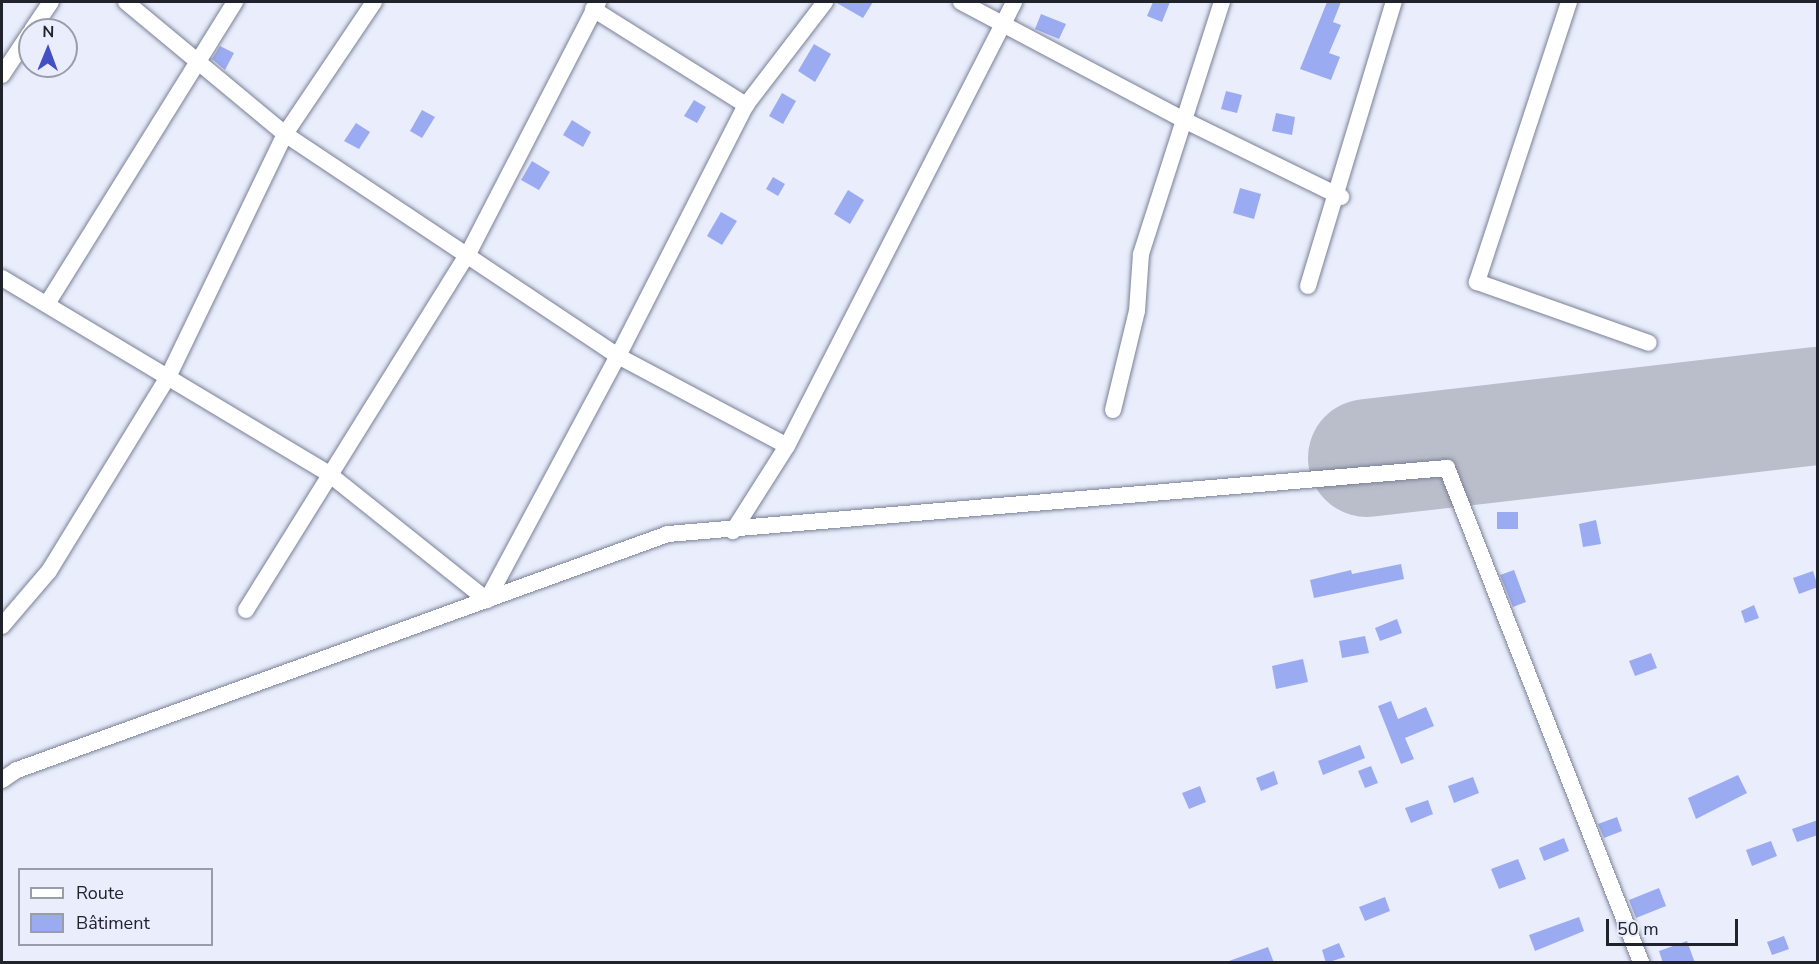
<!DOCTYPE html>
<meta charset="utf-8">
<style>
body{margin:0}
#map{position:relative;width:1819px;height:964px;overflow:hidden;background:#e9edfc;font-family:"Nunito Sans",sans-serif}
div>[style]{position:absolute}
.runway>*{height:118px;margin:-59px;padding:0 59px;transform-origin:59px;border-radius:59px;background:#babdca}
.building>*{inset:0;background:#9babf1}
.roads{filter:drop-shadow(0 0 2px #7a8096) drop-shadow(0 0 2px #7a8096)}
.street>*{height:16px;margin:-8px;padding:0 8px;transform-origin:8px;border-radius:8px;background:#fff}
span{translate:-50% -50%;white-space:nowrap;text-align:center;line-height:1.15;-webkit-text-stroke:6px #e9edfc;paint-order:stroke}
.frame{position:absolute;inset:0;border:3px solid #21232c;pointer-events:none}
.legend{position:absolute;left:18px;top:868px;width:195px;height:78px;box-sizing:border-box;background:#e9edfc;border:2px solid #999ca9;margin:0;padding:8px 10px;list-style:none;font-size:18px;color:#21232c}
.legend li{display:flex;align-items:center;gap:12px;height:30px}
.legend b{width:30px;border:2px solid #999ca9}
.north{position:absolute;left:18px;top:18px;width:60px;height:60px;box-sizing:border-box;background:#e9edfc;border:2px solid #999ca9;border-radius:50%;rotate:1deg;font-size:16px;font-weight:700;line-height:24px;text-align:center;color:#21232c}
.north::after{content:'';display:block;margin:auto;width:21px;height:27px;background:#454fc4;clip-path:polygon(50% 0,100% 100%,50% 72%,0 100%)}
.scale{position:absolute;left:1606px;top:919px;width:132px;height:27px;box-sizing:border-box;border:3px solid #21232c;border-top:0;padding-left:8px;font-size:18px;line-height:21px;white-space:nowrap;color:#21232c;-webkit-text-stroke:4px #e9edfc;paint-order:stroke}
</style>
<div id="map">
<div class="runway">
<i style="left:1367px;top:458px;width:454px;rotate:-6.6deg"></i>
</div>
<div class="building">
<i style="clip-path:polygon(835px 2px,873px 2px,863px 18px)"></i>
<i style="clip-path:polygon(1153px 2px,1170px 2px,1162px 22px,1147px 16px)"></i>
<i style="clip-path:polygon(1327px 2px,1341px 2px,1333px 22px,1341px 25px,1329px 53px,1340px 57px,1331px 80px,1300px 69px)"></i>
<i style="clip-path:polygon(1041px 14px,1066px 24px,1059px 39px,1035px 29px)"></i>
<i style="clip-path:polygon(814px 44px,831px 54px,815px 82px,798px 71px)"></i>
<i style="clip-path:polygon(220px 46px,234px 53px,225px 70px,212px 59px)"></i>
<i style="clip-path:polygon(1226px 91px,1242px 95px,1237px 113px,1221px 109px)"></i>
<i style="clip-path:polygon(782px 93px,796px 101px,783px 124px,769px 116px)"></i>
<i style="clip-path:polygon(694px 100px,706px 107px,697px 123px,684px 116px)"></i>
<i style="clip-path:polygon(422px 110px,435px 117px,422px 138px,410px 131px)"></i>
<i style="clip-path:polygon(1276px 113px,1295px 117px,1292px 135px,1272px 131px)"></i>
<i style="clip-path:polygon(572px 120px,591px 132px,583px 147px,563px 135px)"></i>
<i style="clip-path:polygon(356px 123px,370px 132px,359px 149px,344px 141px)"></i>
<i style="clip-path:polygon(532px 161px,550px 172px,539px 190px,521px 180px)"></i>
<i style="clip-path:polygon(773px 177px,785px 184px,778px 196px,766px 189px)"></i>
<i style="clip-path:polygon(1240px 188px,1261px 194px,1254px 219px,1233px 213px)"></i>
<i style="clip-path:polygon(848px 190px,864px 200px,850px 224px,834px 214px)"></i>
<i style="clip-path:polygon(721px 212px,737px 221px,722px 245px,707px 236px)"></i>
<i style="clip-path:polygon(1497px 512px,1518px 512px,1518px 529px,1497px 529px)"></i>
<i style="clip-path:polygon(1596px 520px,1601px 544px,1583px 547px,1579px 524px)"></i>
<i style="clip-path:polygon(1401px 564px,1404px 579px,1314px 598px,1310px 580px,1351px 570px,1352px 574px)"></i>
<i style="clip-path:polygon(1514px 570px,1526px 602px,1513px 607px,1500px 575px)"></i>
<i style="clip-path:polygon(1813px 571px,1818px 587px,1799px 594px,1793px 578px)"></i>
<i style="clip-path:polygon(1754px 605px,1759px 618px,1745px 623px,1741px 611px)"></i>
<i style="clip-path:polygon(1397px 619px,1402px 633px,1380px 641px,1375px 628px)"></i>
<i style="clip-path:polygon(1365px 636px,1369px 653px,1342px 658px,1339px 641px)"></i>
<i style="clip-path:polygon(1651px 653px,1657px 668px,1635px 676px,1629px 661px)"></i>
<i style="clip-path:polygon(1303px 659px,1308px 682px,1276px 689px,1272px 666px)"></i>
<i style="clip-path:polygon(1391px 701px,1398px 719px,1426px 707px,1434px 726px,1405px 738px,1414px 759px,1401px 764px,1378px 706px)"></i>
<i style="clip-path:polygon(1360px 745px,1365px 758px,1323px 775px,1318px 761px)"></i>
<i style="clip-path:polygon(1371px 766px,1378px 783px,1365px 788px,1358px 771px)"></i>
<i style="clip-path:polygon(1274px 771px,1278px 784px,1261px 791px,1256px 778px)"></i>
<i style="clip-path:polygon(1738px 775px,1747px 793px,1696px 819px,1688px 798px)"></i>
<i style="clip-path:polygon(1473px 777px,1479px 793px,1454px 803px,1448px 786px)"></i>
<i style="clip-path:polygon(1200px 786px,1206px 802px,1189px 809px,1182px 793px)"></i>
<i style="clip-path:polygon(1428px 800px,1433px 814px,1411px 823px,1405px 808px)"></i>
<i style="clip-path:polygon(1617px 817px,1622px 831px,1604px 838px,1598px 824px)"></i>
<i style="clip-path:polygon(1818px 820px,1818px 835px,1797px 842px,1792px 829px)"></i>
<i style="clip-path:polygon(1564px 838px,1569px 851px,1544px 861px,1539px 848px)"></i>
<i style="clip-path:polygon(1771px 841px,1777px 856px,1752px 866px,1746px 850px)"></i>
<i style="clip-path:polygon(1518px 859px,1526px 879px,1499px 889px,1491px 869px)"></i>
<i style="clip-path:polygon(1659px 888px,1666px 906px,1636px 918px,1629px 900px)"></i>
<i style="clip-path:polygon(1385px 897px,1390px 911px,1365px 921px,1359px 907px)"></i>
<i style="clip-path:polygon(1579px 917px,1584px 931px,1535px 951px,1529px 935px)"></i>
<i style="clip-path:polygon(1784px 936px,1789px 949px,1772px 955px,1767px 942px)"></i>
<i style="clip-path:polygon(1687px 941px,1695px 963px,1663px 963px,1659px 951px)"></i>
<i style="clip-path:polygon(1339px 943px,1345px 957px,1326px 963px,1322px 950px)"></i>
<i style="clip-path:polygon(1268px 947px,1274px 963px,1230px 963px,1229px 961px)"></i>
</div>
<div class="roads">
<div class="street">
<i style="left:126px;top:2px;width:207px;rotate:39.7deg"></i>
<i style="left:285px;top:134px;width:400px;rotate:33.7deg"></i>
<i style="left:618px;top:356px;width:191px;rotate:28deg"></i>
<i style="left:787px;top:446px;width:101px;rotate:122.4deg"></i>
<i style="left:961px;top:2px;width:252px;rotate:27.9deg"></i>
<i style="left:1184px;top:120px;width:175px;rotate:26.1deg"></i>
<i style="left:1569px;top:2px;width:295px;rotate:108.2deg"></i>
<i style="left:1477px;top:282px;width:182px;rotate:19.5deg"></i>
<i style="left:593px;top:9px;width:181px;rotate:32.1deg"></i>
<i style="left:32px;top:30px;width:34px;rotate:-56deg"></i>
<i style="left:2px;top:75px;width:50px;rotate:-56.3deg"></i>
<i style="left:2px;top:278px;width:381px;rotate:30.9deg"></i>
<i style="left:329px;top:474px;width:202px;rotate:38.6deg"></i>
<i style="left:487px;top:600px;width:277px;rotate:-61.8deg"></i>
<i style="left:618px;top:356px;width:282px;rotate:-63deg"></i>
<i style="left:746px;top:105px;width:130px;rotate:-52.5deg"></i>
<i style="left:1308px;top:286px;width:297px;rotate:-73.2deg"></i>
<i style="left:47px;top:304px;width:356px;rotate:-58.1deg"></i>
<i style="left:1113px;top:410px;width:102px;rotate:-76.4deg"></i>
<i style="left:1137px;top:311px;width:57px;rotate:-86deg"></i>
<i style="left:1141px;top:254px;width:265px;rotate:-72.2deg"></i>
<i style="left:787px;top:446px;width:499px;rotate:-62.9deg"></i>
<i style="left:246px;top:610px;width:420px;rotate:-58.1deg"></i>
<i style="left:468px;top:254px;width:284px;rotate:-62.7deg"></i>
<i style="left:2px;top:626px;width:72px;rotate:-49.5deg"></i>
<i style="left:49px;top:571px;width:230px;rotate:-58.5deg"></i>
<i style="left:169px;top:375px;width:267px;rotate:-64.3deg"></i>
<i style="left:285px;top:134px;width:159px;rotate:-56deg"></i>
<i style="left:2px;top:780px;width:18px;rotate:-34deg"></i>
<i style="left:17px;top:770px;width:692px;rotate:-19.93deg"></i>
<i style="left:668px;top:534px;width:782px;rotate:-4.84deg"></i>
<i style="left:1447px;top:468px;width:531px;rotate:68.56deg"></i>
</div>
</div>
<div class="frame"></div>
<ul class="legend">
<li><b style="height:8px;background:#fff"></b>Route</li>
<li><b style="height:16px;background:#9babf1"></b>Bâtiment</li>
</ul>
<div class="north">N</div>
<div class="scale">50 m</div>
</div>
